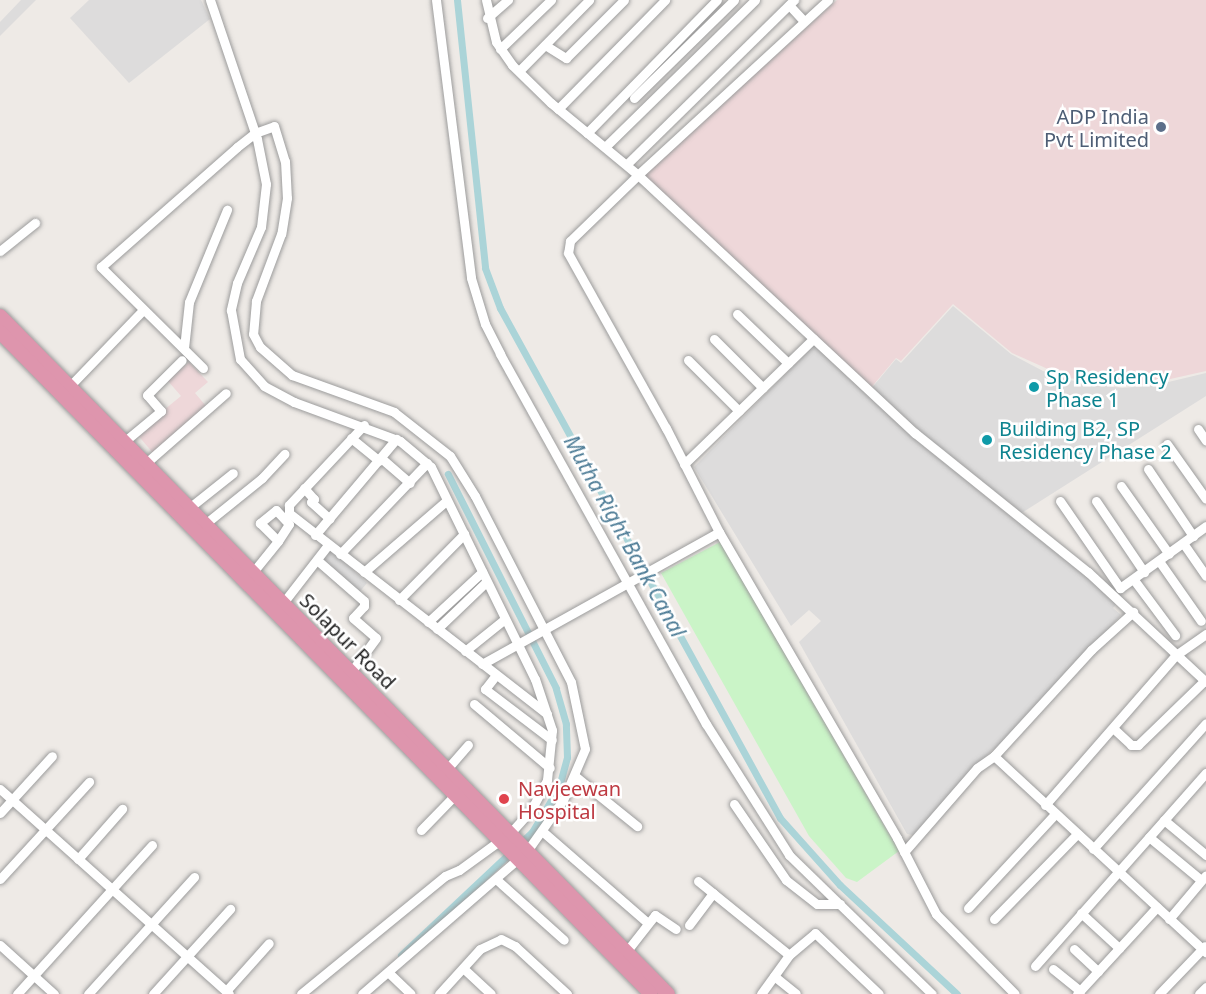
<!DOCTYPE html>
<style>
body{margin:0}
#map{position:relative;width:1206px;height:994px;overflow:hidden;background:#eeeae6;font-family:"Noto Sans",sans-serif}
div>[style]{position:absolute}
.residential>*{inset:0;background:#dddcdc}
.commercial>*{inset:0;background:#eed7d9}
.park>*{inset:0;background:#caf4c7}
.canal>*{height:7px;margin:-3.5px;padding:0 3.5px;transform-origin:3.5px;border-radius:3.5px;background:#abd4d8}
.roads{filter:drop-shadow(0 0 2px #9c9c9c) drop-shadow(0 0 2px #9c9c9c)}
.minor>*{height:9px;margin:-4.5px;padding:0 4.5px;transform-origin:4.5px;border-radius:4.5px;background:#fff}
.highway>*{height:14px;margin:-7px;padding:0 7px;transform-origin:7px;border-radius:7px;background:#de95ad}
.dots>*{width:16px;height:16px;translate:-50% -50%;box-sizing:border-box;border:3px solid #fff;border-radius:50%}
span{translate:-50% -50%;white-space:nowrap;text-align:center;line-height:1.15;-webkit-text-stroke:5px #fff;paint-order:stroke}
.service-label{font-size:20px;color:#4e5e75}
.right{translate:-100% -50%;text-align:right}
.culture-label{font-size:20px;color:#0d838f}
.left{translate:0 -50%;text-align:left}
.street-label{font-size:20px;color:#1f1f1f}
.health-label{font-size:20px;color:#be3a42}
.water-label{font-size:21px;color:#4d7c96;font-style:italic}
</style>
<div id="map">
<div class="residential">
<i style="clip-path:polygon(21px 0,36px 0,0 36px,0 22px)"></i>
<i style="clip-path:polygon(89px 0,201px 0,210px 19px,129px 83px,70px 18px)"></i>
<i style="clip-path:polygon(953px 306px,1011px 354px,1043px 371px,1069px 380px,1122px 388px,1156px 385px,1206px 373px,1206px 396px,1020px 514px,870px 390px,896px 359px,901px 363px)"></i>
<i style="clip-path:polygon(815px 344px,1118px 602px,1113px 608px,1121px 615px,1001px 748px,992px 750px,913px 835px,907px 834px,799px 642px,821px 621px,809px 610px,791px 626px,694px 467px)"></i>
<i style="clip-path:polygon(329px 547px,367px 583px,358px 594px,320px 559px)"></i>
</div>
<div class="commercial">
<i style="clip-path:polygon(837px 0,1206px 0,1206px 371px,1139px 386px,1068px 378px,1012px 353px,953px 304px,901px 361px,896px 358px,870px 389px,643px 175px)"></i>
<i style="clip-path:polygon(189px 362px,208px 382px,195px 393px,206px 406px,153px 453px,136px 433px,181px 396px,168px 381px)"></i>
</div>
<div class="park">
<i style="clip-path:polygon(720px 542px,899px 851px,857px 882px,846px 878px,809px 836px,661px 573px)"></i>
</div>
<div class="canal">
<i style="left:457px;top:0;width:269px;rotate:84deg"></i>
<i style="left:485px;top:268px;width:43px;rotate:69.4deg"></i>
<i style="left:500px;top:308px;width:582px;rotate:61.23deg"></i>
<i style="left:780px;top:818px;width:90px;rotate:48.2deg"></i>
<i style="left:840px;top:885px;width:160px;rotate:43deg"></i>
<i style="left:401px;top:955px;width:180px;rotate:-43.2deg"></i>
<i style="left:532px;top:832px;width:52px;rotate:-59deg"></i>
<i style="left:559px;top:787px;width:31px;rotate:-75deg"></i>
<i style="left:567px;top:757px;width:33px;rotate:-92deg"></i>
<i style="left:566px;top:724px;width:37px;rotate:-106deg"></i>
<i style="left:556px;top:688px;width:240px;rotate:-116.8deg"></i>
</div>
<div class="roads">
<div class="minor">
<i style="left:210px;top:0;width:147px;rotate:71.3deg"></i>
<i style="left:257px;top:139px;width:46px;rotate:78.7deg"></i>
<i style="left:266px;top:184px;width:43px;rotate:96.6deg"></i>
<i style="left:261px;top:227px;width:61px;rotate:113.2deg"></i>
<i style="left:237px;top:283px;width:28px;rotate:103deg"></i>
<i style="left:231px;top:310px;width:50px;rotate:79.6deg"></i>
<i style="left:240px;top:359px;width:36px;rotate:48deg"></i>
<i style="left:264px;top:386px;width:34px;rotate:28deg"></i>
<i style="left:294px;top:402px;width:113px;rotate:20.2deg"></i>
<i style="left:400px;top:441px;width:40px;rotate:40deg"></i>
<i style="left:431px;top:467px;width:236px;rotate:63.9deg"></i>
<i style="left:535px;top:679px;width:54px;rotate:71.6deg"></i>
<i style="left:552px;top:730px;width:50px;rotate:95.7deg"></i>
<i style="left:547px;top:780px;width:34px;rotate:118deg"></i>
<i style="left:531px;top:810px;width:31px;rotate:132deg"></i>
<i style="left:510px;top:833px;width:63px;rotate:144deg"></i>
<i style="left:459px;top:870px;width:15px;rotate:157deg"></i>
<i style="left:445px;top:876px;width:186px;rotate:140.7deg"></i>
<i style="left:436px;top:0;width:280px;rotate:82.8deg"></i>
<i style="left:471px;top:278px;width:48px;rotate:73.1deg"></i>
<i style="left:485px;top:324px;width:34px;rotate:63deg"></i>
<i style="left:500px;top:354px;width:423px;rotate:60.9deg"></i>
<i style="left:706px;top:724px;width:155px;rotate:57.6deg"></i>
<i style="left:789px;top:855px;width:199px;rotate:44.2deg"></i>
<i style="left:486px;top:0;width:43px;rotate:76.6deg"></i>
<i style="left:496px;top:42px;width:28px;rotate:55deg"></i>
<i style="left:512px;top:65px;width:54px;rotate:44.3deg"></i>
<i style="left:551px;top:103px;width:113px;rotate:39.6deg"></i>
<i style="left:638px;top:175px;width:95px;rotate:135.9deg"></i>
<i style="left:570px;top:241px;width:12px;rotate:99deg"></i>
<i style="left:568px;top:253px;width:201px;rotate:60.8deg"></i>
<i style="left:666px;top:428px;width:117px;rotate:63deg"></i>
<i style="left:719px;top:532px;width:354px;rotate:59.8deg"></i>
<i style="left:897px;top:838px;width:85px;rotate:62.8deg"></i>
<i style="left:936px;top:914px;width:112px;rotate:45.4deg"></i>
<i style="left:828px;top:0;width:258px;rotate:137.4deg"></i>
<i style="left:638px;top:175px;width:379px;rotate:43deg"></i>
<i style="left:915px;top:433px;width:222px;rotate:38.8deg"></i>
<i style="left:1088px;top:572px;width:161px;rotate:43deg"></i>
<i style="left:789px;top:5px;width:22px;rotate:47deg"></i>
<i style="left:487px;top:18px;width:28px;rotate:-41deg"></i>
<i style="left:545px;top:45px;width:25px;rotate:32deg"></i>
<i style="left:566px;top:58px;width:82px;rotate:-45deg"></i>
<i style="left:500px;top:49px;width:71px;rotate:-43.9deg"></i>
<i style="left:519px;top:71px;width:100px;rotate:-45.4deg"></i>
<i style="left:634px;top:98px;width:140px;rotate:-44.4deg"></i>
<i style="left:558px;top:109px;width:153px;rotate:-45.5deg"></i>
<i style="left:587px;top:133px;width:186px;rotate:-45.7deg"></i>
<i style="left:605px;top:147px;width:210px;rotate:-44.4deg"></i>
<i style="left:628px;top:163px;width:233px;rotate:-44.5deg"></i>
<i style="left:0;top:251px;width:45px;rotate:-38.7deg"></i>
<i style="left:737px;top:314px;width:71px;rotate:43.9deg"></i>
<i style="left:714px;top:339px;width:69px;rotate:45deg"></i>
<i style="left:184px;top:348px;width:46px;rotate:-83.8deg"></i>
<i style="left:189px;top:302px;width:100px;rotate:-67.6deg"></i>
<i style="left:688px;top:360px;width:72px;rotate:45deg"></i>
<i style="left:203px;top:368px;width:144px;rotate:-135.3deg"></i>
<i style="left:101px;top:267px;width:181px;rotate:-41.4deg"></i>
<i style="left:237px;top:147px;width:23px;rotate:-38deg"></i>
<i style="left:255px;top:133px;width:20px;rotate:-20deg"></i>
<i style="left:274px;top:126px;width:37px;rotate:73deg"></i>
<i style="left:285px;top:161px;width:37px;rotate:87deg"></i>
<i style="left:287px;top:198px;width:36px;rotate:99deg"></i>
<i style="left:281px;top:234px;width:72px;rotate:110.5deg"></i>
<i style="left:256px;top:301px;width:33px;rotate:95deg"></i>
<i style="left:253px;top:334px;width:15px;rotate:62deg"></i>
<i style="left:260px;top:347px;width:43px;rotate:41.2deg"></i>
<i style="left:292px;top:375px;width:109px;rotate:19.9deg"></i>
<i style="left:394px;top:412px;width:71px;rotate:38.2deg"></i>
<i style="left:450px;top:456px;width:47px;rotate:58deg"></i>
<i style="left:475px;top:496px;width:209px;rotate:62.7deg"></i>
<i style="left:571px;top:682px;width:68px;rotate:78.2deg"></i>
<i style="left:585px;top:749px;width:56px;rotate:113.3deg"></i>
<i style="left:563px;top:800px;width:62px;rotate:125.2deg"></i>
<i style="left:65px;top:391px;width:112px;rotate:-46.1deg"></i>
<i style="left:364px;top:425px;width:110px;rotate:133.2deg"></i>
<i style="left:289px;top:505px;width:8px;rotate:90deg"></i>
<i style="left:289px;top:513px;width:327px;rotate:37.9deg"></i>
<i style="left:1198px;top:429px;width:14px;rotate:56deg"></i>
<i style="left:351px;top:438px;width:36px;rotate:39deg"></i>
<i style="left:125px;top:441px;width:47px;rotate:-39.8deg"></i>
<i style="left:161px;top:411px;width:21px;rotate:-131deg"></i>
<i style="left:147px;top:395px;width:49px;rotate:-45deg"></i>
<i style="left:1167px;top:444px;width:67px;rotate:54.7deg"></i>
<i style="left:381px;top:458px;width:38px;rotate:41deg"></i>
<i style="left:146px;top:463px;width:106px;rotate:-41.2deg"></i>
<i style="left:684px;top:464px;width:180px;rotate:-44.1deg"></i>
<i style="left:1148px;top:469px;width:81px;rotate:56.1deg"></i>
<i style="left:1121px;top:486px;width:83px;rotate:54.8deg"></i>
<i style="left:304px;top:488px;width:15px;rotate:48deg"></i>
<i style="left:314px;top:499px;width:4px;rotate:135deg"></i>
<i style="left:311px;top:502px;width:25px;rotate:42deg"></i>
<i style="left:1060px;top:501px;width:106px;rotate:55.4deg"></i>
<i style="left:1120px;top:588px;width:106px;rotate:-35.8deg"></i>
<i style="left:1096px;top:501px;width:86px;rotate:55.9deg"></i>
<i style="left:189px;top:508px;width:56px;rotate:-38.5deg"></i>
<i style="left:205px;top:524px;width:73px;rotate:-38.9deg"></i>
<i style="left:262px;top:478px;width:33px;rotate:-47deg"></i>
<i style="left:315px;top:535px;width:126px;rotate:-49.8deg"></i>
<i style="left:1183px;top:543px;width:40px;rotate:55.1deg"></i>
<i style="left:340px;top:554px;width:126px;rotate:-46.3deg"></i>
<i style="left:317px;top:560px;width:62px;rotate:41.1deg"></i>
<i style="left:364px;top:601px;width:5px;rotate:90deg"></i>
<i style="left:364px;top:606px;width:16px;rotate:133deg"></i>
<i style="left:353px;top:618px;width:30px;rotate:41deg"></i>
<i style="left:376px;top:638px;width:42px;rotate:126.3deg"></i>
<i style="left:1159px;top:561px;width:73px;rotate:55deg"></i>
<i style="left:253px;top:572px;width:40px;rotate:-51deg"></i>
<i style="left:278px;top:541px;width:20px;rotate:-57deg"></i>
<i style="left:289px;top:524px;width:19px;rotate:-133deg"></i>
<i style="left:276px;top:510px;width:21px;rotate:141deg"></i>
<i style="left:260px;top:523px;width:25px;rotate:45deg"></i>
<i style="left:364px;top:572px;width:108px;rotate:-40.9deg"></i>
<i style="left:1134px;top:580px;width:69px;rotate:53.3deg"></i>
<i style="left:399px;top:600px;width:93px;rotate:-45.4deg"></i>
<i style="left:283px;top:603px;width:73px;rotate:-52.2deg"></i>
<i style="left:428px;top:622px;width:74px;rotate:-42.8deg"></i>
<i style="left:437px;top:629px;width:68px;rotate:-43.8deg"></i>
<i style="left:465px;top:651px;width:51px;rotate:-38.7deg"></i>
<i style="left:482px;top:664px;width:271px;rotate:-29.1deg"></i>
<i style="left:496px;top:675px;width:18px;rotate:128deg"></i>
<i style="left:485px;top:689px;width:84px;rotate:37.3deg"></i>
<i style="left:474px;top:704px;width:99px;rotate:40.1deg"></i>
<i style="left:1113px;top:728px;width:25px;rotate:43deg"></i>
<i style="left:1131px;top:745px;width:7px"></i>
<i style="left:1138px;top:745px;width:92px;rotate:-44.1deg"></i>
<i style="left:994px;top:756px;width:144px;rotate:-47.5deg"></i>
<i style="left:1091px;top:650px;width:57px;rotate:-42.1deg"></i>
<i style="left:447px;top:769px;width:32px;rotate:-49deg"></i>
<i style="left:575px;top:776px;width:80px;rotate:38.9deg"></i>
<i style="left:0;top:789px;width:307px;rotate:41.8deg"></i>
<i style="left:734px;top:804px;width:92px;rotate:55.6deg"></i>
<i style="left:786px;top:880px;width:39px;rotate:38deg"></i>
<i style="left:817px;top:904px;width:23px"></i>
<i style="left:1045px;top:805px;width:199px;rotate:-48.9deg"></i>
<i style="left:1176px;top:655px;width:37px;rotate:-35deg"></i>
<i style="left:0;top:813px;width:77px;rotate:-47.6deg"></i>
<i style="left:1164px;top:820px;width:55px;rotate:39.8deg"></i>
<i style="left:421px;top:830px;width:49px;rotate:-45.8deg"></i>
<i style="left:542px;top:831px;width:140px;rotate:41deg"></i>
<i style="left:1149px;top:837px;width:67px;rotate:39.6deg"></i>
<i style="left:1093px;top:849px;width:169px;rotate:-48.1deg"></i>
<i style="left:904px;top:852px;width:111px;rotate:-49deg"></i>
<i style="left:977px;top:768px;width:21px;rotate:-35deg"></i>
<i style="left:994px;top:756px;width:289px;rotate:42.8deg"></i>
<i style="left:78px;top:859px;width:67px;rotate:-48.7deg"></i>
<i style="left:0;top:879px;width:132px;rotate:-47.5deg"></i>
<i style="left:496px;top:879px;width:91px;rotate:41.9deg"></i>
<i style="left:698px;top:881px;width:117px;rotate:39.1deg"></i>
<i style="left:968px;top:908px;width:128px;rotate:-47.2deg"></i>
<i style="left:1081px;top:913px;width:52px;rotate:42.6deg"></i>
<i style="left:994px;top:919px;width:119px;rotate:-45.7deg"></i>
<i style="left:1169px;top:919px;width:57px;rotate:-49.9deg"></i>
<i style="left:689px;top:925px;width:40px;rotate:-53deg"></i>
<i style="left:0;top:945px;width:73px;rotate:42.2deg"></i>
<i style="left:1074px;top:949px;width:33px;rotate:43deg"></i>
<i style="left:626px;top:952px;width:47px;rotate:-51.9deg"></i>
<i style="left:655px;top:915px;width:25px;rotate:34deg"></i>
<i style="left:1035px;top:966px;width:258px;rotate:-48.5deg"></i>
<i style="left:463px;top:968px;width:38px;rotate:43deg"></i>
<i style="left:1053px;top:969px;width:35px;rotate:39deg"></i>
<i style="left:389px;top:973px;width:30px;rotate:44deg"></i>
<i style="left:774px;top:976px;width:28px;rotate:39deg"></i>
<i style="left:226px;top:991px;width:64px;rotate:-48.1deg"></i>
<i style="left:17px;top:994px;width:201px;rotate:-47.8deg"></i>
<i style="left:88px;top:994px;width:158px;rotate:-47.8deg"></i>
<i style="left:153px;top:994px;width:115px;rotate:-47.8deg"></i>
<i style="left:362px;top:994px;width:206px;rotate:-40.9deg"></i>
<i style="left:439px;top:994px;width:61px;rotate:-47.7deg"></i>
<i style="left:480px;top:949px;width:23px;rotate:-25deg"></i>
<i style="left:501px;top:939px;width:16px;rotate:27deg"></i>
<i style="left:515px;top:946px;width:71px;rotate:42.7deg"></i>
<i style="left:761px;top:994px;width:48px;rotate:-54.3deg"></i>
<i style="left:789px;top:955px;width:34px;rotate:-40deg"></i>
<i style="left:815px;top:933px;width:88px;rotate:43.6deg"></i>
<i style="left:1077px;top:994px;width:118px;rotate:-47.4deg"></i>
<i style="left:1159px;top:994px;width:66px;rotate:-46.2deg"></i>
<i style="left:1199px;top:994px;width:10px;rotate:-45deg"></i>
</div>
<div class="highway">
<i style="left:0;top:316px;width:952px;rotate:45.43deg"></i>
<i style="left:0;top:332px;width:928px;rotate:45.48deg"></i>
</div>
</div>
<div class="dots">
<i style="left:1161px;top:127px;background:#5c6f8a"></i>
<i style="left:1034px;top:387px;background:#0f9aa8"></i>
<i style="left:987px;top:440px;background:#0f9aa8"></i>
<i style="left:504px;top:799px;background:#e0444e"></i>
</div>
<div class="service-label">
<span class="right" style="left:1149px;top:128px">ADP India<br>Pvt Limited</span>
</div>
<div class="culture-label">
<span class="left" style="left:1046px;top:388px">Sp Residency<br>Phase 1</span>
<span class="left" style="left:999px;top:440px">Building B2, SP<br>Residency Phase 2</span>
</div>
<div class="street-label">
<span style="left:348px;top:641px;rotate:45deg">Solapur Road</span>
</div>
<div class="health-label">
<span class="left" style="left:518px;top:800px">Navjeewan<br>Hospital</span>
</div>
<div class="water-label">
<span style="left:625px;top:536px;rotate:61deg">Mutha Right Bank Canal</span>
</div>
</div>
